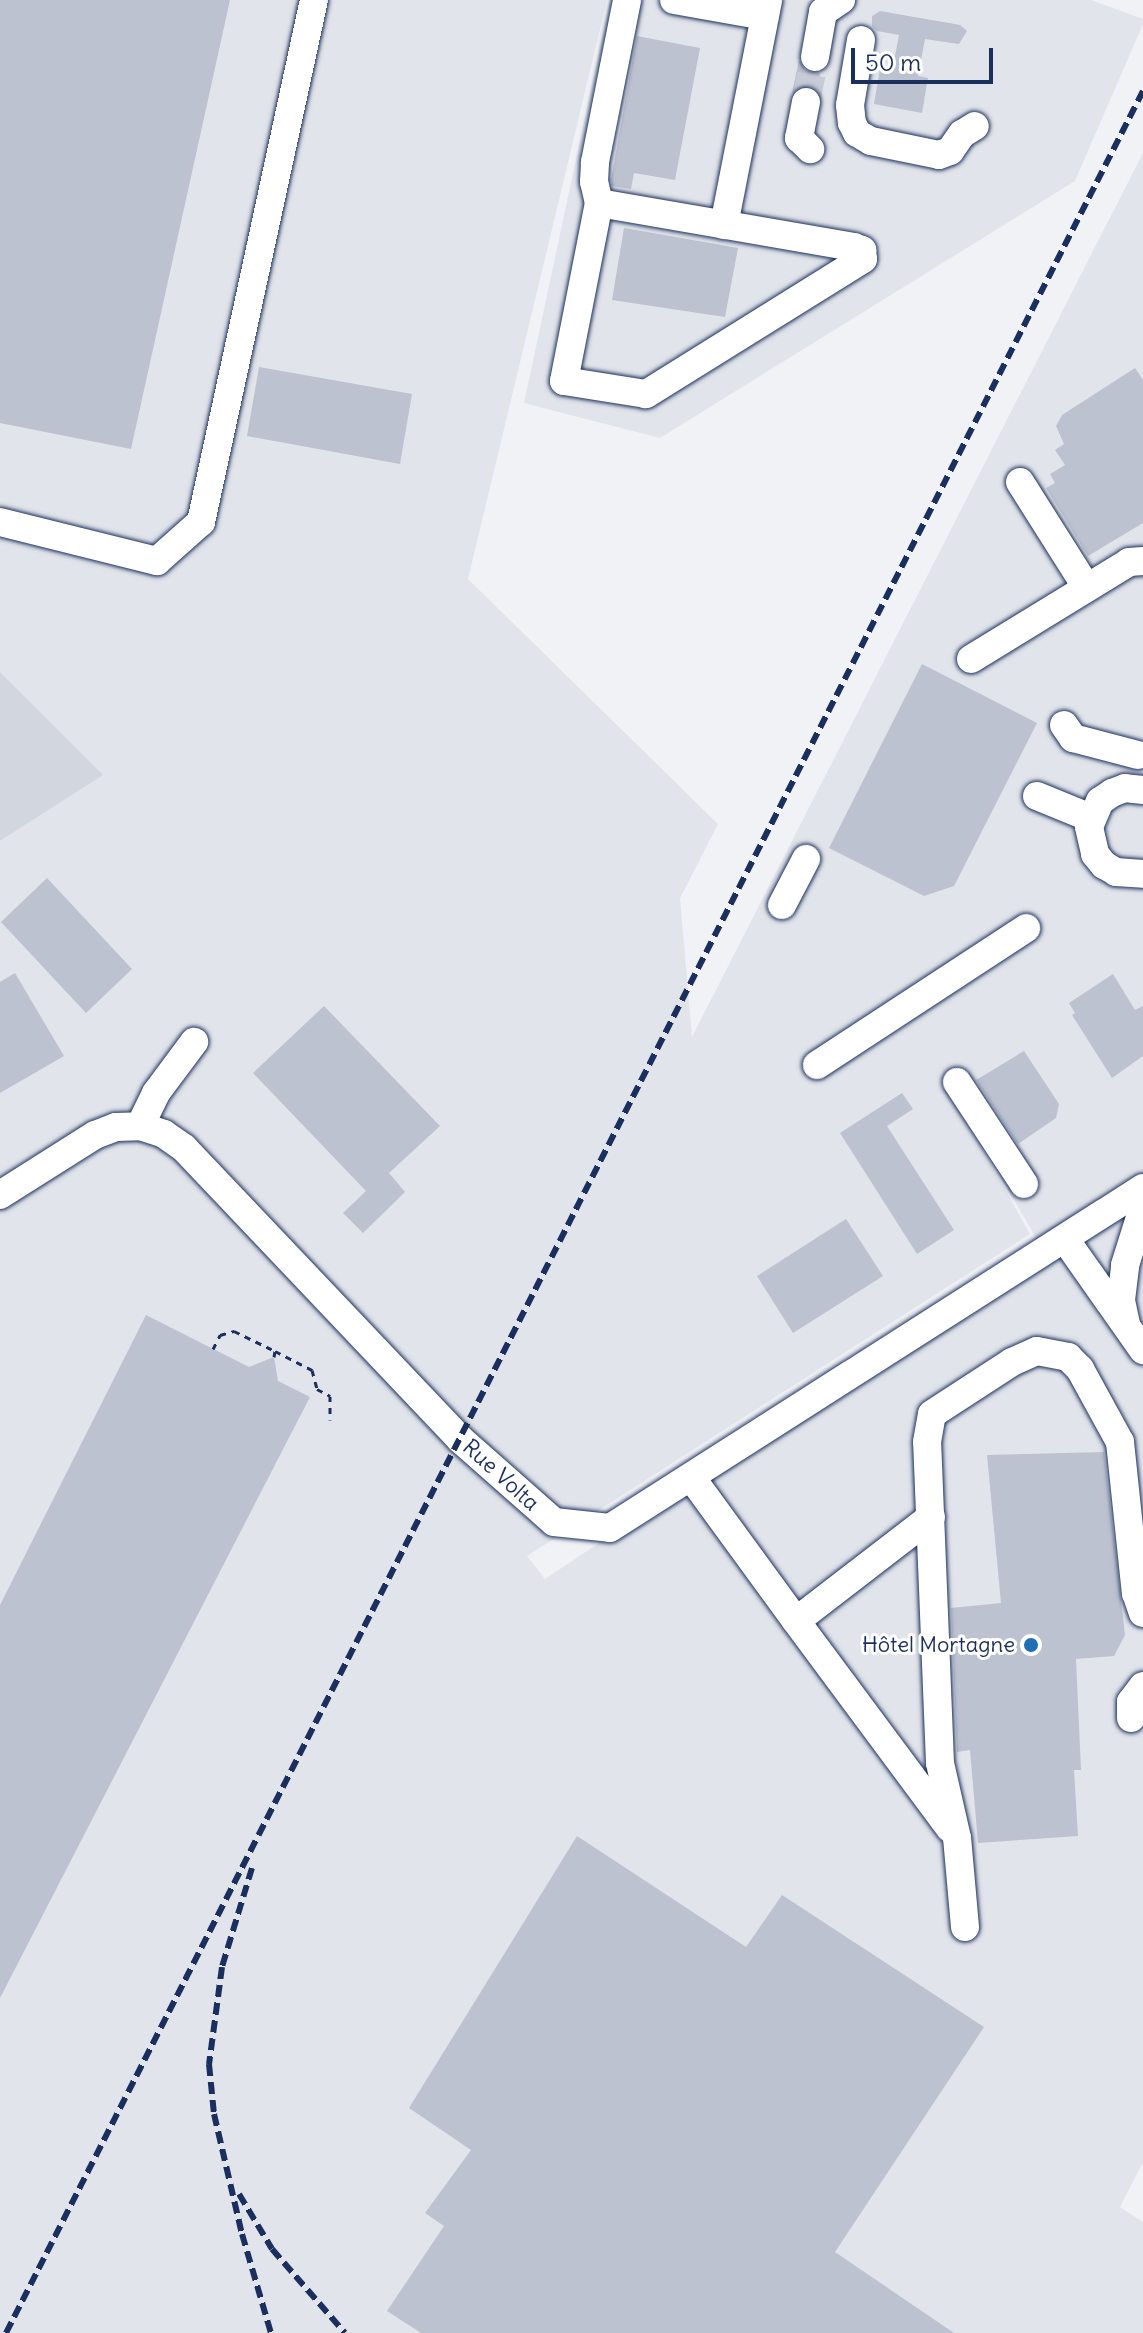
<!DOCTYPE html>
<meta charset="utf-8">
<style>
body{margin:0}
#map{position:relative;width:1143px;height:2333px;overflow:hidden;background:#f1f2f5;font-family:Delius,sans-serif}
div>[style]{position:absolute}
.built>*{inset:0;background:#e1e4ea}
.green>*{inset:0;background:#d2d6df}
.building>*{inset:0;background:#bcc2d0}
.minor-tunnel>*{height:28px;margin-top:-14px;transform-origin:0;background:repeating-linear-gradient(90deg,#c6cbd7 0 28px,transparent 0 42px)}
.path>*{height:3px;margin-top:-1.5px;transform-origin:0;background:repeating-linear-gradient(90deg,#1b2f5e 0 6px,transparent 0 12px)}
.roads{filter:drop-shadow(0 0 2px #1b2f5e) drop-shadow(0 0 2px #1b2f5e)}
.minor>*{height:28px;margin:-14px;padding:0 14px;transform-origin:14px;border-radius:14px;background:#fff}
.rail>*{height:6px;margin-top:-3px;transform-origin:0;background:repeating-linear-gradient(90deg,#1b2f5e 0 12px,transparent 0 18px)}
.dots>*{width:22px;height:22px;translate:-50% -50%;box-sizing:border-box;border:4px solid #fff;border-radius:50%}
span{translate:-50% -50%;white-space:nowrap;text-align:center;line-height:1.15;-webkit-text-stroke:6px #fff;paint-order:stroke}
.street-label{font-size:22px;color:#1b2f5e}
.poi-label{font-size:22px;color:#1b2f5e}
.right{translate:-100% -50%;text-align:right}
.scale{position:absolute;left:851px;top:48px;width:142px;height:36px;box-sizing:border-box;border:4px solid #1b2f5e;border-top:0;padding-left:10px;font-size:24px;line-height:28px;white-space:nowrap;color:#1b2f5e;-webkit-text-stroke:6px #fff;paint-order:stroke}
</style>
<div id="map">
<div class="built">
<i style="clip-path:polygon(evenodd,0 0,607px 0,468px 579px,718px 824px,680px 898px,692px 1037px,1143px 153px,1143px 2162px,1120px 2207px,1143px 2222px,1143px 2333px,0 2333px,0 841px,102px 775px,0 672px,0 0,949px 1089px,1042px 1248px,545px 1579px,527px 1556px,1030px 1234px,949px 1089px)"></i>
<i style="clip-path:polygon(610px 0,1091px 0,1143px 19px,1143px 24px,1075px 181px,660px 438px,524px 403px)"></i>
</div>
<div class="green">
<i style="clip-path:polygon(0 672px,103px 775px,0 841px)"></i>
</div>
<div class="building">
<i style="clip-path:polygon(0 0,230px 0,131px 449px,0 423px)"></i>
<i style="clip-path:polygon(880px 11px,960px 25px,967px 31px,959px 44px,925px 39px,918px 76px,928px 78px,922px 113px,874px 104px,880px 69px,892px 71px,899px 35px,877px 31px,872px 26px,872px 16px)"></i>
<i style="clip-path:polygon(637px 36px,700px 48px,675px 180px,634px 173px,631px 189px,612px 186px,611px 180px)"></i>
<i style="clip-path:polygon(799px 60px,805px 70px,820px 73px,817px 90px,801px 86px,792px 93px)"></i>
<i style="clip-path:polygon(624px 228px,738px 248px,725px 317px,612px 300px)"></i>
<i style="clip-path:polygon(259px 367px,412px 394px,400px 464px,247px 436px)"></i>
<i style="clip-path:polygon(1135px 368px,1143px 380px,1143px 523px,1088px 556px,1046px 488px,1055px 483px,1050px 474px,1065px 465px,1055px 450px,1064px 444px,1056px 426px,1062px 415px)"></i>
<i style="clip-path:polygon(922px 664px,1037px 723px,954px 886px,924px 896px,829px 848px)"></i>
<i style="clip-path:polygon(47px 878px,132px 969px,86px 1013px,1px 922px)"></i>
<i style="clip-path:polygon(15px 973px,64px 1056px,0 1093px,0 982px)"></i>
<i style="clip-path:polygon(1113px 974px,1135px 1010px,1143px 1006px,1143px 1056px,1112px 1078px,1072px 1015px,1075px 1013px,1069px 1003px)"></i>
<i style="clip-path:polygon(324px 1006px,440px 1126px,389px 1173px,405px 1192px,363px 1233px,343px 1213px,366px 1191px,253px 1073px)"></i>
<i style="clip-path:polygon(1024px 1051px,1059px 1104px,1056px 1118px,1018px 1144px,976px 1080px)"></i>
<i style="clip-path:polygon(902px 1093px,913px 1109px,887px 1126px,954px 1230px,917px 1254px,840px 1133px)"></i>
<i style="clip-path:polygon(846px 1219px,883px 1276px,793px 1333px,757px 1276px)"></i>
<i style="clip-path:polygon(146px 1315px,249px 1367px,274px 1357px,278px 1381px,310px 1397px,0 1998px,0 1605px)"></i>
<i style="clip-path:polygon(1104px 1452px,1125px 1635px,1114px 1656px,1076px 1659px,1081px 1770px,1074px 1770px,1078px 1836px,978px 1843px,970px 1750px,957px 1752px,951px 1608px,1001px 1603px,987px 1455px)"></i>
<i style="clip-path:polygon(577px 1836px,746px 1947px,782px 1895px,984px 2027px,835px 2252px,954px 2333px,421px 2333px,387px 2311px,444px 2226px,425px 2213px,471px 2150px,409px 2108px)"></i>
</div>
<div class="minor-tunnel">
<i style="left:806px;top:102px;width:46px;rotate:-78.7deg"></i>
</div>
<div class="path">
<i style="left:213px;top:1349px;width:16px;rotate:-63deg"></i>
<i style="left:220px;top:1335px;width:15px;rotate:-16deg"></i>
<i style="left:234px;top:1331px;width:46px;rotate:26deg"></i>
<i style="left:274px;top:1357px;width:6px;rotate:-81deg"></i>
<i style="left:275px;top:1351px;width:42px;rotate:27.2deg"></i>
<i style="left:312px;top:1370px;width:20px;rotate:75deg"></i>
<i style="left:317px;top:1389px;width:15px;rotate:28deg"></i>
<i style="left:330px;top:1396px;width:24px;rotate:90deg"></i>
</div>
<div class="roads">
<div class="minor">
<i style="left:674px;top:0;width:92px;rotate:10deg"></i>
<i style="left:861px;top:40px;width:66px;rotate:99.6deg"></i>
<i style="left:850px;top:105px;width:18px;rotate:84deg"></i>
<i style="left:852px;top:123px;width:11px;rotate:63deg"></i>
<i style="left:857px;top:133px;width:16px;rotate:30deg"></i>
<i style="left:871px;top:141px;width:69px;rotate:11.6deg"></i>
<i style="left:939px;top:155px;width:12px;rotate:-20deg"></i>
<i style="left:950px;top:151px;width:21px;rotate:-55deg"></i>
<i style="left:962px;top:134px;width:15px;rotate:-32deg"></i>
<i style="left:815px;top:57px;width:46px;rotate:-79.9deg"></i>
<i style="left:823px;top:12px;width:22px;rotate:-34deg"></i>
<i style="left:806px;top:102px;width:37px;rotate:101deg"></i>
<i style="left:799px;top:138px;width:16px;rotate:45deg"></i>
<i style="left:599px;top:203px;width:259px;rotate:9.8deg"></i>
<i style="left:854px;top:247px;width:9px;rotate:21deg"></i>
<i style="left:862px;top:250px;width:9px;rotate:84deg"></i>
<i style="left:863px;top:259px;width:256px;rotate:148.1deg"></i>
<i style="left:646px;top:394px;width:83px;rotate:-171deg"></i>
<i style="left:564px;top:381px;width:181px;rotate:-78.9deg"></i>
<i style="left:599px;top:203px;width:22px;rotate:-103deg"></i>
<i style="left:594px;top:182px;width:20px;rotate:-87deg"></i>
<i style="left:595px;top:162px;width:165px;rotate:-78.8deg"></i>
<i style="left:724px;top:225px;width:229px;rotate:-78.9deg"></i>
<i style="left:1020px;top:482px;width:125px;rotate:57.7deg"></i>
<i style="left:0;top:522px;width:162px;rotate:14deg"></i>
<i style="left:157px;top:561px;width:59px;rotate:-41.6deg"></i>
<i style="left:201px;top:522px;width:534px;rotate:-77.79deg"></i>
<i style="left:971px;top:659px;width:185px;rotate:-31.5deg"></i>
<i style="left:1129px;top:562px;width:14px;rotate:-4deg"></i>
<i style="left:1064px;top:725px;width:16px;rotate:55deg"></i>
<i style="left:1073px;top:738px;width:67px;rotate:14.7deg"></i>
<i style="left:1143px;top:790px;width:18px;rotate:-174deg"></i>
<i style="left:1125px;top:788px;width:14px;rotate:159deg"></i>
<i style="left:1112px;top:793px;width:14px;rotate:146deg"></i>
<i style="left:1100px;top:801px;width:28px;rotate:113deg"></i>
<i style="left:1089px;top:827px;width:28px;rotate:77deg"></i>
<i style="left:1095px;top:854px;width:14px;rotate:51deg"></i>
<i style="left:1104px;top:865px;width:14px;rotate:30deg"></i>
<i style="left:1116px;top:872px;width:27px;rotate:4deg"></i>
<i style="left:1037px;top:796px;width:58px;rotate:22.2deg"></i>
<i style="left:782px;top:905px;width:52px;rotate:-62.4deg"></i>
<i style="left:817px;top:1065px;width:250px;rotate:-33.2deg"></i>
<i style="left:957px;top:1082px;width:122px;rotate:56.7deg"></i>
<i style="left:140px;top:1126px;width:37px;rotate:-64deg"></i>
<i style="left:156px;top:1093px;width:64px;rotate:-53.3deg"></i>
<i style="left:0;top:1195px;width:112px;rotate:-32.3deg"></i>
<i style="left:95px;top:1135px;width:22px;rotate:-21deg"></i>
<i style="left:116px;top:1127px;width:24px;rotate:-2deg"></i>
<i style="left:140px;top:1126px;width:25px;rotate:18deg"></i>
<i style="left:164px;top:1134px;width:24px;rotate:35deg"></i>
<i style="left:184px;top:1148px;width:401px;rotate:46.5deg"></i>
<i style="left:460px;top:1439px;width:125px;rotate:41.4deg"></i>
<i style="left:554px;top:1522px;width:56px;rotate:6.1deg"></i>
<i style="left:610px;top:1528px;width:632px;rotate:-32.53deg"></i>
<i style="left:1065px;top:1239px;width:136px;rotate:54.9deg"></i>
<i style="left:1126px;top:1324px;width:25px;rotate:-102deg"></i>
<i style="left:1121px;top:1300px;width:35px;rotate:-83deg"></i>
<i style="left:1125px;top:1265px;width:60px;rotate:-72.5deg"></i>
<i style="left:691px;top:1477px;width:178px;rotate:53.9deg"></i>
<i style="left:931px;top:1517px;width:170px;rotate:142.4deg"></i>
<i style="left:796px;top:1621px;width:258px;rotate:53.4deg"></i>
<i style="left:1131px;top:1718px;width:16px;rotate:-90deg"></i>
<i style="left:1131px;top:1702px;width:20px;rotate:-53deg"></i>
<i style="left:965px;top:1927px;width:89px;rotate:-95.1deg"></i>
<i style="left:957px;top:1838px;width:77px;rotate:-102.8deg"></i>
<i style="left:940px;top:1763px;width:321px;rotate:-92.3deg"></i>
<i style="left:927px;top:1442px;width:28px;rotate:-80deg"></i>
<i style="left:932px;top:1414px;width:95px;rotate:-33deg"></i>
<i style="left:1012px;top:1362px;width:27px;rotate:-24deg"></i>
<i style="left:1037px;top:1351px;width:32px;rotate:11deg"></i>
<i style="left:1068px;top:1357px;width:17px;rotate:45deg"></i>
<i style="left:1080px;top:1369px;width:83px;rotate:61.3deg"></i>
<i style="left:1120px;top:1442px;width:152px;rotate:84deg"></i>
<i style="left:1136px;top:1593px;width:21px;rotate:71deg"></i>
</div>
</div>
<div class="rail">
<i style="left:252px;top:1868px;width:103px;rotate:106.9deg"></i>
<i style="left:222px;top:1967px;width:98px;rotate:97.6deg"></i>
<i style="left:209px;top:2064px;width:50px;rotate:84.3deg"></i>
<i style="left:214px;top:2114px;width:123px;rotate:76.9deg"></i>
<i style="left:242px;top:2234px;width:103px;rotate:73.7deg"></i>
<i style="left:239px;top:2194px;width:64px;rotate:59deg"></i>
<i style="left:272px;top:2249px;width:111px;rotate:49deg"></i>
<i style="left:6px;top:2333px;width:2514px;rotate:-63.11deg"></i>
</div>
<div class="dots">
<i style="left:1031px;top:1645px;background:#1f6fb2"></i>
</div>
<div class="street-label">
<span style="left:501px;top:1475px;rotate:42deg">Rue Volta</span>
</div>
<div class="poi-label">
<span class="right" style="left:1015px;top:1645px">Hôtel Mortagne</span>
</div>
<div class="scale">50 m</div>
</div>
